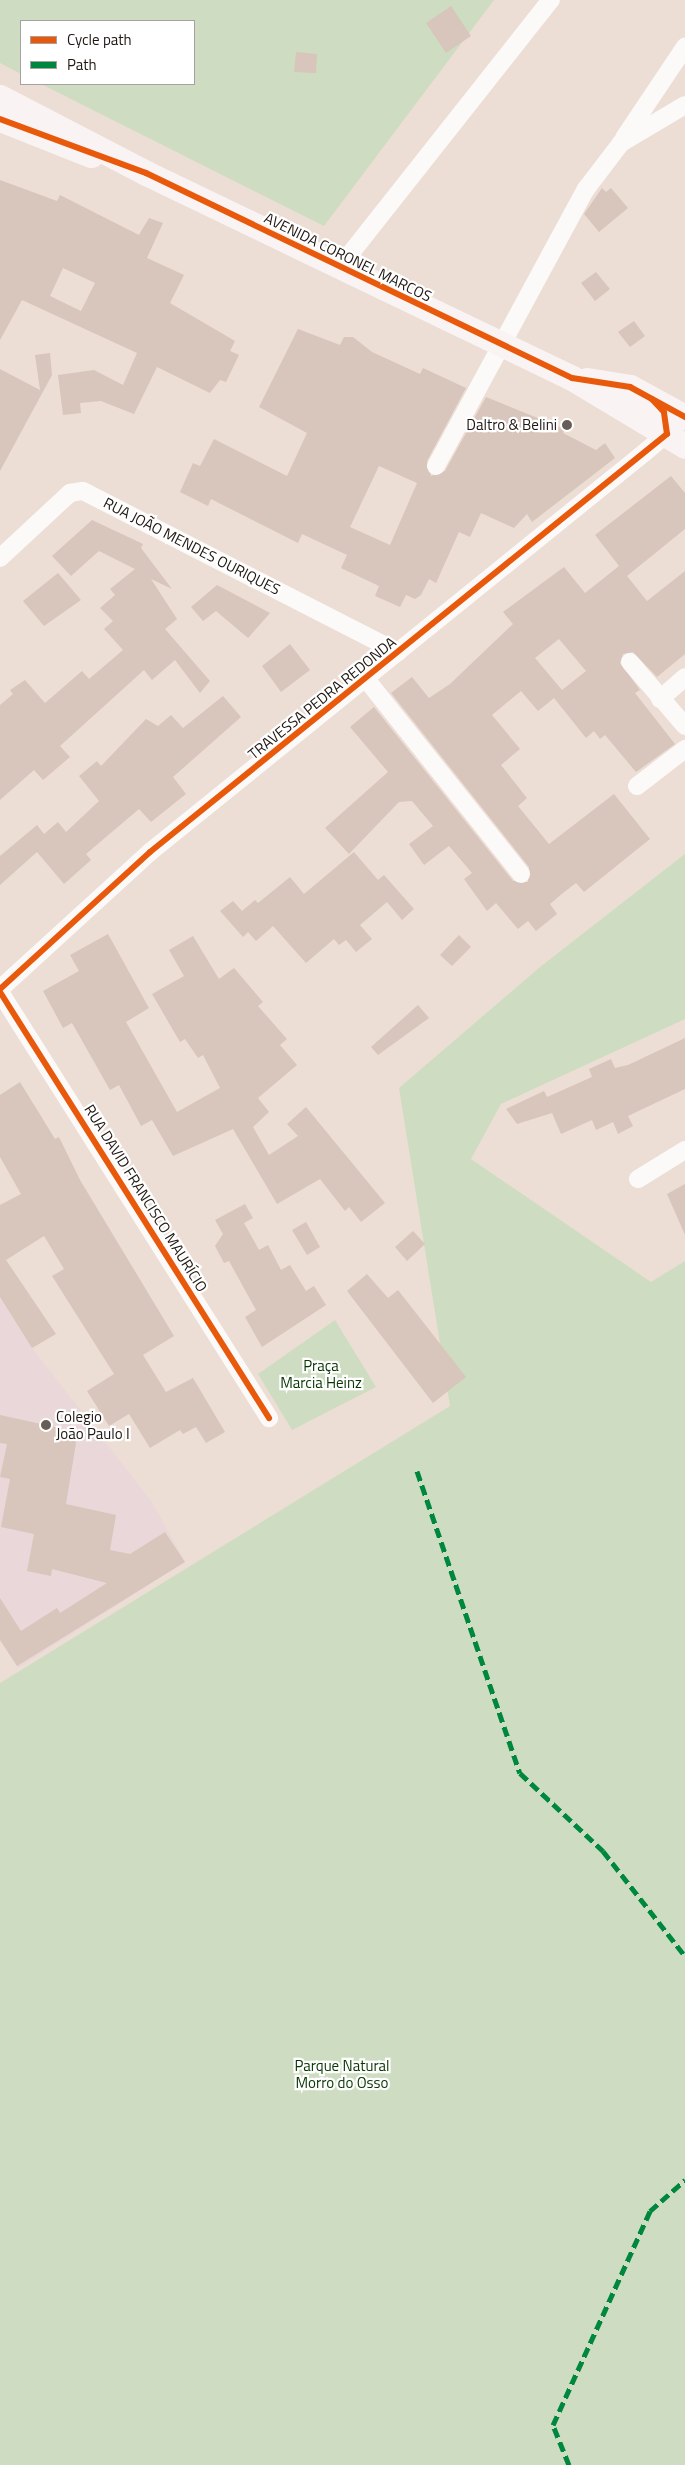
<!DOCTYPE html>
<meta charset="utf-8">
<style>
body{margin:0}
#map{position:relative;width:685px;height:2465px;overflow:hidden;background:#ecded5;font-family:"Titillium Web",sans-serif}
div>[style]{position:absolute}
.education>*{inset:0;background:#e9d7da}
.green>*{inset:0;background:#ceddc1}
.building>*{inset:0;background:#d8c5bb}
.minor>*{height:18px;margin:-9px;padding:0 9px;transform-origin:9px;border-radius:9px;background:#fcfaf9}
.secondary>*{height:25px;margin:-12.5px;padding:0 12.5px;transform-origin:12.5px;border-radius:12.5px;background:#f9f4f3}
.quiet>*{height:5px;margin-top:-2.5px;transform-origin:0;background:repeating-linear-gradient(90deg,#00873e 0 10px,transparent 0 15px)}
.cycleway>*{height:6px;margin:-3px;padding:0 3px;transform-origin:3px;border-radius:3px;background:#e8590c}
.dots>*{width:14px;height:14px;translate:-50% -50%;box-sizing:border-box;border:2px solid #fff;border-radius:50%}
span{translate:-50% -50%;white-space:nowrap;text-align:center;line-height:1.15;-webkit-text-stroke:4.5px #fff;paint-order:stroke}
.street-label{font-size:15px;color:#1f1711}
.poi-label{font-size:15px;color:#1f1711}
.right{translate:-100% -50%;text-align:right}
.left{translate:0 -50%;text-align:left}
.park-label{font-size:15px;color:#083603}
.legend{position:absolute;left:20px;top:20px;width:175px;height:65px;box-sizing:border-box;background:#fff;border:1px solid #a5a2a0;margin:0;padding:6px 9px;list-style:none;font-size:15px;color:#1f1711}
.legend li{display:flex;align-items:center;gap:10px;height:25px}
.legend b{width:25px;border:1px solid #a5a2a0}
</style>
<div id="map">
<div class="education">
<i style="clip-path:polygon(0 1297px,32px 1348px,152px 1502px,185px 1562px,18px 1668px,0 1640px)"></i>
</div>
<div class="green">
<i style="clip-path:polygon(0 0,494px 0,324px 226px,41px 84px,194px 84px,194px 21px,21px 21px,21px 74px,0 63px)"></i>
<i style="clip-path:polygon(685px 854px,685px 1019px,501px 1104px,471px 1159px,651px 1282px,685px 1261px,685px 2465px,0 2465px,0 1683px,450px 1406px,399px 1088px,540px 967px)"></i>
<i style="clip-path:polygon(335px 1320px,376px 1387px,292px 1430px,258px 1374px)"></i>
</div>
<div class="building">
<i style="clip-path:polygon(451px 6px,471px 36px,446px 53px,426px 23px)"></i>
<i style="clip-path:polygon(296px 52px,317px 54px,316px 73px,294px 72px)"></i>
<i style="clip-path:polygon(evenodd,0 180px,57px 201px,60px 195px,139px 235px,149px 218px,163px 223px,147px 258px,184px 275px,170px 303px,235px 341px,230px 351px,239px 355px,226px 382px,220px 380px,210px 393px,157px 367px,134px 414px,101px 401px,80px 403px,81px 413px,63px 415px,58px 375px,94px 370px,123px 385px,137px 353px,22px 300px,0 340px,0 180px,63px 268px,95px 283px,81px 311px,50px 296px,63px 268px)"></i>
<i style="clip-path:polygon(602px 188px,606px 192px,611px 188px,628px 208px,599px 232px,584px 214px)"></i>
<i style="clip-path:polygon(596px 272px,610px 289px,595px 301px,581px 283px)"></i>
<i style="clip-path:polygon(634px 321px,645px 336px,630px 347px,618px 332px)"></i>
<i style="clip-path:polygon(evenodd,298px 329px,340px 345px,344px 337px,353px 337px,372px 352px,420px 374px,423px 368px,466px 388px,427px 461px,431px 476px,445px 471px,486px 397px,565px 429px,563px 433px,596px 450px,605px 443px,615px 458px,532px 522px,527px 514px,514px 528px,481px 513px,470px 537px,459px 532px,436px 583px,429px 579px,421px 595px,415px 599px,406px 595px,400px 607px,375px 596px,379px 586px,341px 568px,347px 555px,302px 534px,298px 543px,211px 499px,208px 506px,180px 492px,193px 463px,200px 466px,214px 439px,287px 476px,307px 433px,259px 407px,298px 329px,379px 466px,417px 483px,390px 545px,350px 527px,379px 466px)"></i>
<i style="clip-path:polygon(50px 353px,52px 375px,0 471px,0 369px,40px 390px,35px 355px)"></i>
<i style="clip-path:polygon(evenodd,671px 476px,685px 493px,685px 529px,627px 576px,647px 601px,685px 571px,685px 654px,657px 677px,633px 652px,623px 654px,620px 663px,640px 690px,635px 693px,675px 744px,636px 772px,605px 735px,600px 739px,594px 731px,586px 738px,554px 698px,538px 711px,521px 691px,492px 715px,520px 749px,501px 765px,527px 798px,518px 806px,549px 844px,614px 794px,650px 839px,584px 892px,576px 883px,563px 893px,550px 904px,557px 914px,536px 931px,528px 921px,518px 929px,496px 903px,487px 911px,464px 879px,472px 873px,449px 846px,424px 865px,409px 844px,433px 826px,412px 801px,399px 802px,349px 854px,325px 828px,388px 772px,350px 727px,374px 707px,513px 881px,528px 882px,529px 867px,391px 693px,412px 677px,429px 698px,450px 684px,513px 624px,503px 612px,564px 567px,585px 593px,619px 566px,595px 535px,671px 476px,559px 639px,586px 671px,562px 690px,535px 658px,559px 639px)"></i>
<i style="clip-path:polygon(92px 520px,143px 544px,141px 548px,172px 589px,151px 579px,177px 619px,165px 629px,210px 681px,200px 693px,175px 660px,152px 680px,144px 670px,60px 746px,70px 757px,43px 780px,34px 770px,0 800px,0 705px,13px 694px,10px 690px,25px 680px,45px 703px,82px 671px,89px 679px,123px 650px,104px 629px,113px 621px,100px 608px,115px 595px,110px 589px,135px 569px,99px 551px,71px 576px,52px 556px)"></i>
<i style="clip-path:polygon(58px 573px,81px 600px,44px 626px,23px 601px)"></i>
<i style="clip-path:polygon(217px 585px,270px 613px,248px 638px,216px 611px,203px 621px,191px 607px)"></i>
<i style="clip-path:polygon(290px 644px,310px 670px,281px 692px,262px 666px)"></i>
<i style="clip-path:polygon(223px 696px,241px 717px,173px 777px,186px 794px,151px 822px,139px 809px,86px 854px,91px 860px,64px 884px,37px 852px,0 885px,0 856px,37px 825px,44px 834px,58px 822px,66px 832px,99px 801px,79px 776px,97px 761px,101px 766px,146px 719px,158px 726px,171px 715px,183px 728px)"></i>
<i style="clip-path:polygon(354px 852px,378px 880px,384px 875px,414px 909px,402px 920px,387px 902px,360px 925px,372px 939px,356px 952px,346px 940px,339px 945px,334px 939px,306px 963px,273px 926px,256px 941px,248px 932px,243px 937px,220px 911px,233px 901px,242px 911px,255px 900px,258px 903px,290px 877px,304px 894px)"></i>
<i style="clip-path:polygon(108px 934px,149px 1008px,126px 1022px,177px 1112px,220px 1088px,203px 1055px,198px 1058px,185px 1039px,180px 1042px,152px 994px,184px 976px,169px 950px,193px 936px,219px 979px,234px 968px,263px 1002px,258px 1006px,287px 1039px,280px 1045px,297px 1065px,258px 1098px,269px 1112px,253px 1127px,269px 1155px,298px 1136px,287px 1124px,306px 1107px,385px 1203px,361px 1222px,349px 1207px,345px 1211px,320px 1179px,277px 1204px,233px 1129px,173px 1156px,152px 1120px,141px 1126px,119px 1085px,110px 1090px,72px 1023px,63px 1028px,43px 991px,79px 971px,70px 955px)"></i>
<i style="clip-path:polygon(459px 935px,471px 947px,452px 966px,440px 955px)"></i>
<i style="clip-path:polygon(418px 1005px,429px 1018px,378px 1055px,371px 1047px)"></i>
<i style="clip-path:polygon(685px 1038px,685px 1089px,628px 1116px,633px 1126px,618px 1134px,613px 1122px,596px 1130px,592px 1120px,561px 1134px,552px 1113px,517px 1124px,506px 1109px,544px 1091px,547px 1097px,592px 1077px,589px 1069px,611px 1059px,615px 1068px,628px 1065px)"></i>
<i style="clip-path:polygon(20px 1082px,55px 1139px,59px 1137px,80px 1180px,174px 1336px,143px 1355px,166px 1392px,193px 1378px,225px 1432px,206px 1443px,196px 1427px,183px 1434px,180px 1430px,150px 1448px,129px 1414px,109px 1426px,87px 1391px,114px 1374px,52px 1276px,64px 1269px,44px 1236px,6px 1260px,56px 1334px,32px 1348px,0 1297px,0 1205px,21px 1194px,0 1157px,0 1095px)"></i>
<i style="clip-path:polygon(685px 1184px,685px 1235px,667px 1194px)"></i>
<i style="clip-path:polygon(245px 1204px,253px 1218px,244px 1223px,259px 1250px,268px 1245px,281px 1270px,290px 1265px,306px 1291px,314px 1286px,326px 1305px,262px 1347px,245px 1317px,256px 1310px,229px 1261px,224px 1263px,215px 1246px,223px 1234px,215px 1220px)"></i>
<i style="clip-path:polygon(306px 1222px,320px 1247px,307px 1255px,292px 1230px)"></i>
<i style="clip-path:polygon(413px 1231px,425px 1244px,407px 1261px,395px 1247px)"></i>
<i style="clip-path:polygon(367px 1274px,388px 1298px,398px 1290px,466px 1377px,433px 1403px,347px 1291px)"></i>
<i style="clip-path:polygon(0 1415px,64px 1429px,63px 1434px,77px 1437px,66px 1504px,116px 1515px,110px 1550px,130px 1554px,165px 1532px,185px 1562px,17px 1666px,0 1640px,0 1598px,21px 1631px,57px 1608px,60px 1613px,107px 1583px,52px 1569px,51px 1576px,27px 1571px,34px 1534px,1px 1527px,10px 1479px,0 1477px,7px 1444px,0 1443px)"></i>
</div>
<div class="minor">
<i style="left:624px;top:138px;width:110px;rotate:-56.2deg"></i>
<i style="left:339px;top:268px;width:342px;rotate:-51.7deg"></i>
<i style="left:436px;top:466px;width:315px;rotate:-61.6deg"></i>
<i style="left:586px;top:189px;width:58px;rotate:-52.7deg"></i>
<i style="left:621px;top:143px;width:74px;rotate:-30.7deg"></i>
<i style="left:0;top:558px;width:96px;rotate:-42.9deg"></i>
<i style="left:70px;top:493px;width:13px;rotate:-9deg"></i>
<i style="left:83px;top:491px;width:354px;rotate:27.1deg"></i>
<i style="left:630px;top:662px;width:84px;rotate:49.3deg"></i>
<i style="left:366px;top:679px;width:249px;rotate:51.5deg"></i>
<i style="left:660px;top:699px;width:33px;rotate:-41deg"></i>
<i style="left:637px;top:786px;width:61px;rotate:-37.6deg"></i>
<i style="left:0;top:989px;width:203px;rotate:-42.4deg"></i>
<i style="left:150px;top:852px;width:635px;rotate:-38.93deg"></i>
<i style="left:644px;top:453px;width:30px;rotate:-40deg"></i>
<i style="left:667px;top:434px;width:10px;rotate:-84deg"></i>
<i style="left:0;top:992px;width:504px;rotate:57.73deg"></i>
<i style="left:638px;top:1179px;width:55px;rotate:-31.7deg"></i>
</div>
<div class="secondary">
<i style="left:0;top:97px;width:165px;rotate:27.5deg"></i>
<i style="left:146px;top:173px;width:473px;rotate:25.7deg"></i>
<i style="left:572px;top:378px;width:132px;rotate:31deg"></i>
<i style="left:0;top:119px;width:98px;rotate:21.6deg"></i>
<i style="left:587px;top:380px;width:44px;rotate:9.2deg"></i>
<i style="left:630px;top:387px;width:63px;rotate:28.6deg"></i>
</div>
<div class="quiet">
<i style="left:417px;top:1471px;width:319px;rotate:71.2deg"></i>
<i style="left:520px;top:1773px;width:114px;rotate:43.2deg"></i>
<i style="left:603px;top:1851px;width:133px;rotate:52deg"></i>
<i style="left:569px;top:2465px;width:43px;rotate:-111.8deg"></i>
<i style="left:553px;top:2425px;width:235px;rotate:-65.6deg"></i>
<i style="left:650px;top:2211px;width:47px;rotate:-41.5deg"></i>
</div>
<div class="cycleway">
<i style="left:0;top:119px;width:156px;rotate:20.3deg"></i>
<i style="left:146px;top:173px;width:473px;rotate:25.7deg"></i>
<i style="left:572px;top:378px;width:59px;rotate:8.8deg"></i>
<i style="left:630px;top:387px;width:63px;rotate:28.6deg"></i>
<i style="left:0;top:989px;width:203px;rotate:-42.4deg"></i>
<i style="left:150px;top:852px;width:665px;rotate:-38.96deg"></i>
<i style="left:667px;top:434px;width:22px;rotate:-98deg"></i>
<i style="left:664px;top:412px;width:18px;rotate:-133deg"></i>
<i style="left:0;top:992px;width:504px;rotate:57.73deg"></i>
</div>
<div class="dots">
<i style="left:567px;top:425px;background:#675d56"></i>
<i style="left:46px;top:1425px;background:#675d56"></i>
</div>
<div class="street-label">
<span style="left:348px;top:257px;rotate:26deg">AVENIDA CORONEL MARCOS</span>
<span style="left:192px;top:546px;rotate:27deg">RUA JOÃO MENDES OURIQUES</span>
<span style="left:322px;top:698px;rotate:-39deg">TRAVESSA PEDRA REDONDA</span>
<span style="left:146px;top:1198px;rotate:58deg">RUA DAVID FRANCISCO MAURÍCIO</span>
</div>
<div class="poi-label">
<span class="right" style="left:557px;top:425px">Daltro &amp; Belini</span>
<span class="left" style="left:56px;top:1425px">Colegio<br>João Paulo I</span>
</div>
<div class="park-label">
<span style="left:321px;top:1374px">Praça<br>Marcia Heinz</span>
<span style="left:342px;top:2074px">Parque Natural<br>Morro do Osso</span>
</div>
<ul class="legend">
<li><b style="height:6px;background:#e8590c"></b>Cycle path</li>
<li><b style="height:6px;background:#00873e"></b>Path</li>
</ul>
</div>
